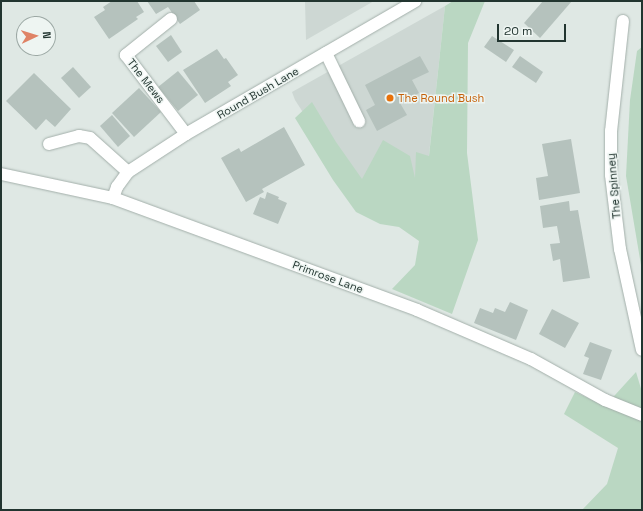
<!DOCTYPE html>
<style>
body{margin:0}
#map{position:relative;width:643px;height:511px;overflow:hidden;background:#dfe8e4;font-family:"Space Grotesk",sans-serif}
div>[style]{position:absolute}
.built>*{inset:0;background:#cdd7d3}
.green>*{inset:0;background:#bad7c2}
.building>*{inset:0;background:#b5c2bd}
.roads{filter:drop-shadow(0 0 1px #a3afaa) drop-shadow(0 0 1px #a3afaa)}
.lane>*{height:12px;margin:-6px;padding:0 6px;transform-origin:6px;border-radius:6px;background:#fff}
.street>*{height:12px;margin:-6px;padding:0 6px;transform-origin:6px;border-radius:6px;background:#fff}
.secondary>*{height:12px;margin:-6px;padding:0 6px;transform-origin:6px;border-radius:6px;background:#fff}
.dots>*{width:11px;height:11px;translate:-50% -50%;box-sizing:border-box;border:2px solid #eef5f2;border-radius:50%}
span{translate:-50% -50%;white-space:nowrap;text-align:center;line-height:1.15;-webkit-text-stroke:3px #eef5f2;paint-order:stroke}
.street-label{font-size:11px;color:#223530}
.food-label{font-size:11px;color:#c56008}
.left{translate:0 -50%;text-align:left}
.frame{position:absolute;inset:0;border:2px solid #223530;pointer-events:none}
.north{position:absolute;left:16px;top:16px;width:40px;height:40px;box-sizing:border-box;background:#eef5f2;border:1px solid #9ca8a4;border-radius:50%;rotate:86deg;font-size:11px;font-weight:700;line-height:16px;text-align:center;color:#223530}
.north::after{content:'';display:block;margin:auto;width:14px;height:18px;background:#df8366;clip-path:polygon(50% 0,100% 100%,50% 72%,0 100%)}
.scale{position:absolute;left:497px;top:24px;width:69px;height:18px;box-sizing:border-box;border:2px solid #223530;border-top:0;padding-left:5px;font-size:12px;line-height:14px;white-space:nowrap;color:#223530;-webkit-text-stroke:3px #eef5f2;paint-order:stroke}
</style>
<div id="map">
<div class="built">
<i style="clip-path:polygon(305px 1px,374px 1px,306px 40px)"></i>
<i style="clip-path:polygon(445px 6px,421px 229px,366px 210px,295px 100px,292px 92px)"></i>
</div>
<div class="green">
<i style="clip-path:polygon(453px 1px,485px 1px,468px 43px,467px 153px,478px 240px,452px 314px,392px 289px,415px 265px,419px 241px,399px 227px,380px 224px,356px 212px,333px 180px,295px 118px,312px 102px,336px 142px,362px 179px,383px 140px,410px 156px,415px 178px,416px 152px,429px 156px,445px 6px)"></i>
<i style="clip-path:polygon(642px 47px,642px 271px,626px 176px,630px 100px,637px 51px)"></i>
<i style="clip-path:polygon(636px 372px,642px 392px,642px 510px,582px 510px,607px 484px,618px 448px,564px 414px,575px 392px,605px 406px)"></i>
</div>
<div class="building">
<i style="clip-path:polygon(112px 1px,137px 1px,144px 12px,136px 17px,138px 19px,109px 39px,94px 17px,105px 10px,103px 7px)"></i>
<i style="clip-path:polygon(147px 1px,194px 1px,200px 10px,180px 24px,168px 7px,156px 14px)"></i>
<i style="clip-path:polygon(543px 1px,572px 1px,540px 38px,524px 23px)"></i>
<i style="clip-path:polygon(171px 35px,182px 52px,168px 62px,156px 46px)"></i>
<i style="clip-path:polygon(492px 36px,514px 50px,506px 62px,484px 47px)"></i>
<i style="clip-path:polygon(217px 49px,224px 59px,226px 58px,238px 75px,228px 82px,231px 86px,205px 103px,183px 70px)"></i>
<i style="clip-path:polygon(420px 56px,429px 72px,412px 80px,419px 93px,400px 103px,407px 115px,377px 131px,366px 110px,375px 105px,365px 85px)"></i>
<i style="clip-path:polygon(520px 56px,543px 72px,536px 83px,512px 67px)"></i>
<i style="clip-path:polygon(73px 67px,91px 87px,79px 98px,61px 78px)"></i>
<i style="clip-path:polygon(178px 71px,198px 95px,178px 111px,158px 87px)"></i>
<i style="clip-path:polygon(34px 73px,71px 109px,55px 127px,46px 119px,36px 130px,6px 101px)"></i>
<i style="clip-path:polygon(139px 88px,161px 112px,134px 137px,112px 113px)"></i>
<i style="clip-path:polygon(112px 115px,130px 136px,118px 147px,100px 126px)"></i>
<i style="clip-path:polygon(284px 127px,305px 165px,262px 189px,264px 192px,246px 202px,221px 158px,239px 148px,241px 152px)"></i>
<i style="clip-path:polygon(571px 139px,580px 193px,539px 200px,536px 178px,548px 176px,542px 144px)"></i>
<i style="clip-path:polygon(267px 192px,279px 197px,278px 199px,287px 203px,278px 224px,253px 214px,260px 197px,265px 199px)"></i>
<i style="clip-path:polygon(569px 201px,570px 211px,578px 210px,590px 278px,563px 282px,560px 259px,553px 261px,550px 244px,560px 243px,557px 226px,543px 228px,540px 206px)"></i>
<i style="clip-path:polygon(510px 302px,528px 310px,516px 340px,474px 323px,480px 308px,493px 313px,495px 308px,505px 312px)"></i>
<i style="clip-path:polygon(552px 309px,579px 323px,565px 348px,539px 334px)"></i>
<i style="clip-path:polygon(590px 342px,612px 350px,601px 380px,583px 374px,589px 358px,584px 356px)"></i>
</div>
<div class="roads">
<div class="lane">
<i style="left:326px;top:53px;width:76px;rotate:64.1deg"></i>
<i style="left:49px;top:144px;width:31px;rotate:-15deg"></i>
<i style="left:79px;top:136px;width:11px;rotate:10deg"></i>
<i style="left:90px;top:138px;width:51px;rotate:41.8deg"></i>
</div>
<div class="street">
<i style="left:171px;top:19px;width:58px;rotate:141.3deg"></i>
<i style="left:126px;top:55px;width:99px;rotate:52.8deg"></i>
<i style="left:623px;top:21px;width:111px;rotate:96.2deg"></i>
<i style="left:611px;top:131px;width:44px;rotate:90deg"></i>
<i style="left:611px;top:175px;width:75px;rotate:83.1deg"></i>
<i style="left:620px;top:249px;width:103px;rotate:77.7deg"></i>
</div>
<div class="secondary">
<i style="left:1px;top:174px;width:115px;rotate:12.1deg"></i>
<i style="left:113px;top:198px;width:324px;rotate:20.2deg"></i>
<i style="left:417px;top:310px;width:124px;rotate:23.3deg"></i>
<i style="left:531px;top:359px;width:85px;rotate:29deg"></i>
<i style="left:605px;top:400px;width:40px;rotate:22deg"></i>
<i style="left:113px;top:198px;width:12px;rotate:-70deg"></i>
<i style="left:117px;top:187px;width:19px;rotate:-54deg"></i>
<i style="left:128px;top:172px;width:69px;rotate:-33.2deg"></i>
<i style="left:186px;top:134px;width:265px;rotate:-30.1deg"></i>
</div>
</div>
<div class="dots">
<i style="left:390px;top:98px;background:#e8710a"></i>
</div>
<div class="street-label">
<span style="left:146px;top:81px;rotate:52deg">The Mews</span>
<span style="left:258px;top:93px;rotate:-30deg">Round Bush Lane</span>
<span style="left:614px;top:186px;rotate:-95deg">The Spinney</span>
<span style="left:328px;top:277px;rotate:20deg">Primrose Lane</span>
</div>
<div class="food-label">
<span class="left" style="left:398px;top:98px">The Round Bush</span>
</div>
<div class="frame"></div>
<div class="north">N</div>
<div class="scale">20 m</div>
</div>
